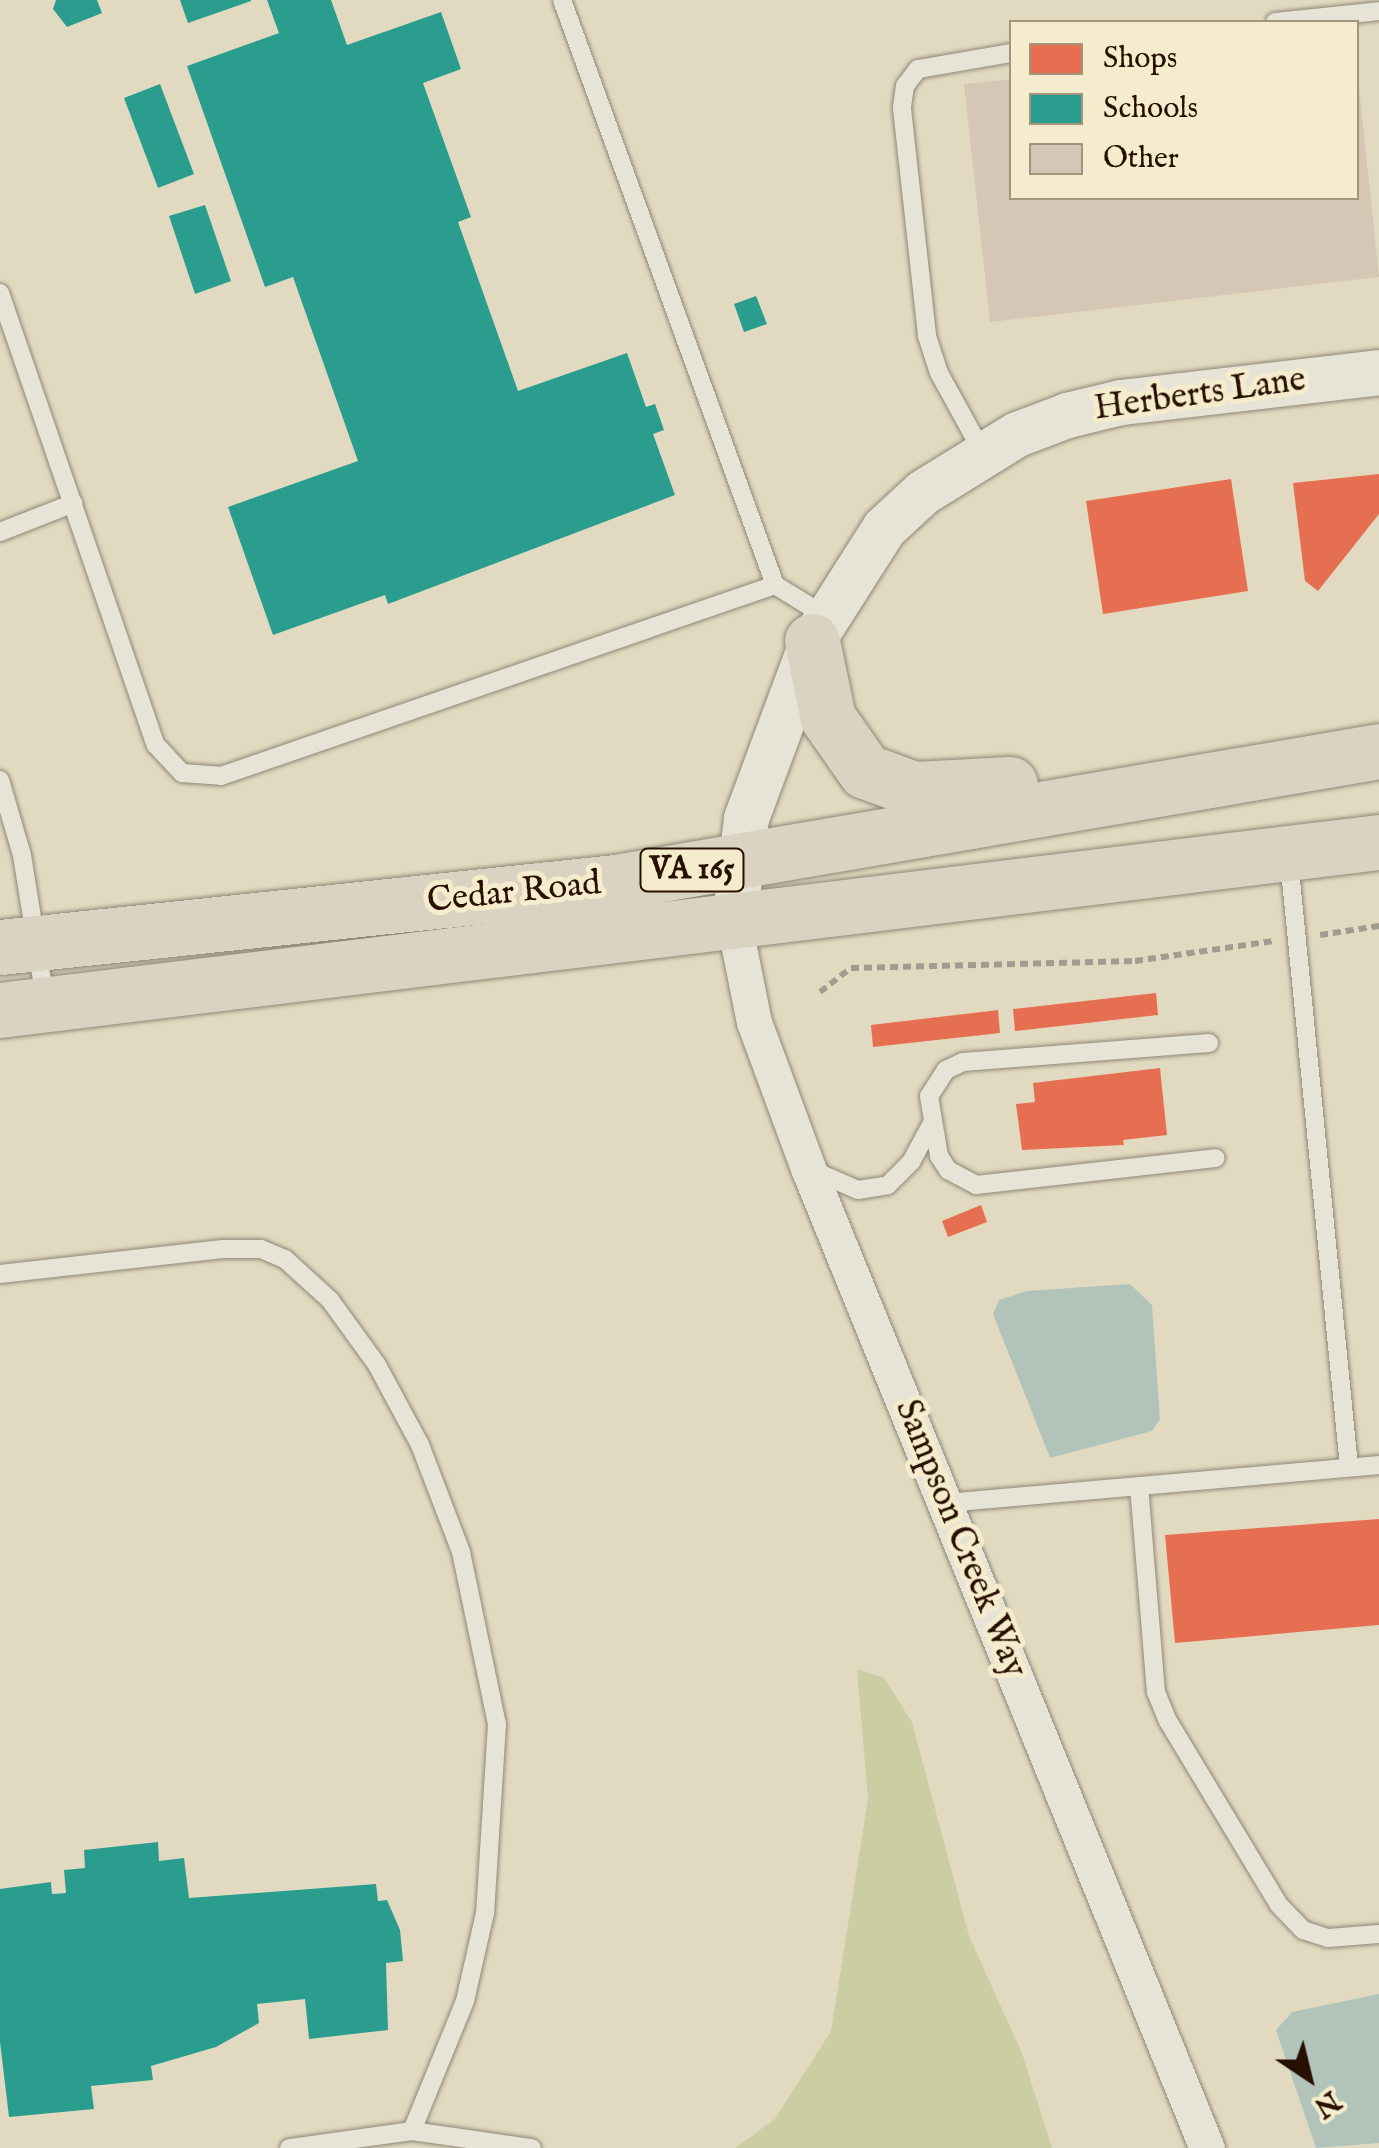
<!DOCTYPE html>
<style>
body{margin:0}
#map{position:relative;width:1379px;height:2148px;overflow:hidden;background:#e2dac0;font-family:"IM FELL English",serif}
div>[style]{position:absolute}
.green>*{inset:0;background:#cdcda3}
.water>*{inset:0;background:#b2c4b9}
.shops>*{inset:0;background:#e76f51}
.schools>*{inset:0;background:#2a9d8f}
.building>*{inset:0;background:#d6c6b6}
.path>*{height:6px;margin-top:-3px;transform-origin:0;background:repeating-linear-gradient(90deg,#a19c90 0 8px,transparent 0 13px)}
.roads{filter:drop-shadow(0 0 2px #8f8777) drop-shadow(0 0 2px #8f8777)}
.service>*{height:18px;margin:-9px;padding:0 9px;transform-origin:9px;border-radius:9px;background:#e7e3d6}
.minor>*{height:35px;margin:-17.5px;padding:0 17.5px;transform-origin:17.5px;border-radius:17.5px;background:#e7e3d6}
.tertiary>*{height:45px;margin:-22.5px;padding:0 22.5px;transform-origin:22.5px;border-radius:22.5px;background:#e7e3d6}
.primary>*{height:55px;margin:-27.5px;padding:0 27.5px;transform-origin:27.5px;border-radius:27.5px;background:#dbd3c1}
span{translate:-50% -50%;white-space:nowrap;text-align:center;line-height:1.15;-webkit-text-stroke:10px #f5eccd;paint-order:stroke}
.shield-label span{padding:2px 8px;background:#f5eccd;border:2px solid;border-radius:8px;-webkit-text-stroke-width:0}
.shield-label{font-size:32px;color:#270f01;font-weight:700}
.street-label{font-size:35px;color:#270f01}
.legend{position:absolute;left:1009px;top:20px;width:350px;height:180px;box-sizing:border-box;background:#f5eccd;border:2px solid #a3947b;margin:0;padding:12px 18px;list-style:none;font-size:30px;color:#270f01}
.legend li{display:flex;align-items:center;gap:20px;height:50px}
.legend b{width:50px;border:2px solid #a3947b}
.north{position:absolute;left:1259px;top:2028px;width:100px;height:100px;-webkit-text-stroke:8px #f5eccd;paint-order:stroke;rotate:145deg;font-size:28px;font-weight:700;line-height:40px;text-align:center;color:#270f01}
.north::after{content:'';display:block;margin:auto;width:35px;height:45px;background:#270f01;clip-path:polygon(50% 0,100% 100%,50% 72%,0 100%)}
</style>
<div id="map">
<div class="green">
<i style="clip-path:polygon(857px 1669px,884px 1678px,912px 1722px,969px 1936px,1022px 2053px,1052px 2148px,735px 2148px,775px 2119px,831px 2031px,868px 1799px)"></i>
</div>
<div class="water">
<i style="clip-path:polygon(1130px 1284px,1152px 1305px,1160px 1419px,1152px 1431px,1050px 1458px,993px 1314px,999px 1300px,1027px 1291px)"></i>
<i style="clip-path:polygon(1379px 1994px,1379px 2143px,1316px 2148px,1276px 2030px,1292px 2012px)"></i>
</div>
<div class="shops">
<i style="clip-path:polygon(1379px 474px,1379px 514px,1318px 591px,1305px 581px,1293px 483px)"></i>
<i style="clip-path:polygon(1231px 479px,1248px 591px,1103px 614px,1086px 501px)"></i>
<i style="clip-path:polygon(1156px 993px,1158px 1015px,1015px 1031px,1013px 1009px)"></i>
<i style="clip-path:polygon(998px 1010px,1000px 1033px,873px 1047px,871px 1025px)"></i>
<i style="clip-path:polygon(1160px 1068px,1167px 1135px,1123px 1140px,1124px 1145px,1022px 1150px,1016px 1104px,1035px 1102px,1033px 1083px)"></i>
<i style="clip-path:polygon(981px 1205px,987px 1222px,948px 1237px,942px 1221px)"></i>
<i style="clip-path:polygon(1379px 1519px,1379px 1625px,1175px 1643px,1165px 1535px)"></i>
</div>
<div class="schools">
<i style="clip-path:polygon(56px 0,97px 0,102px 13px,67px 27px,53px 9px)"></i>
<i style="clip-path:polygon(180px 0,251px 0,251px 1px,188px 23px)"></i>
<i style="clip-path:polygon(267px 0,331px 0,347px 45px,441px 12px,461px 69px,423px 83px,471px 217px,458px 222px,518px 391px,627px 353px,646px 407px,655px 404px,664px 430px,653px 434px,675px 495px,388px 604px,385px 595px,273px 635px,228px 507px,358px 461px,293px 277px,265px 287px,187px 66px,279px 33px)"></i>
<i style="clip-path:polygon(160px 84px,194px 174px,158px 188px,124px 98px)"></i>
<i style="clip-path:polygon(205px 205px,231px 281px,195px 294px,169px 216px)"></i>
<i style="clip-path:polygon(756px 296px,767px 324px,744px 332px,734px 304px)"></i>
<i style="clip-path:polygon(158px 1842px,159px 1861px,184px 1858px,189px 1898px,376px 1884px,378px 1901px,387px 1900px,400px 1930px,403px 1961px,386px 1963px,388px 2030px,309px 2039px,305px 1999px,257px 2004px,259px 2023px,216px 2047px,151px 2066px,153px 2080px,91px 2086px,94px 2109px,9px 2117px,0 2042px,0 1889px,51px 1882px,52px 1894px,66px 1893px,64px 1870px,85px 1868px,84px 1850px)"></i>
</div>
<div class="building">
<i style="clip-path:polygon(1356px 58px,1379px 277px,990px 322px,964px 84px,1012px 79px,1012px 198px,1356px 198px)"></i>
</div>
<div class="path">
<i style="left:1320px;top:935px;width:60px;rotate:-8.7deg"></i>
<i style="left:820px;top:992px;width:39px;rotate:-38deg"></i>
<i style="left:851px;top:968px;width:284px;rotate:-1.4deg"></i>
<i style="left:1135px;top:961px;width:139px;rotate:-8.2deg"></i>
</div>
<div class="roads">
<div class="service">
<i style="left:562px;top:0;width:623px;rotate:69.99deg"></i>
<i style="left:775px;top:585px;width:57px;rotate:31.5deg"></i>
<i style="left:1275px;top:22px;width:105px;rotate:-6deg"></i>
<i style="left:0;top:293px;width:478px;rotate:71deg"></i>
<i style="left:156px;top:745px;width:38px;rotate:47deg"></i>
<i style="left:182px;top:773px;width:39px;rotate:4deg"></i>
<i style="left:221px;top:776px;width:586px;rotate:-19.02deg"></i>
<i style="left:983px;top:453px;width:91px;rotate:-118.8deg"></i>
<i style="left:939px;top:373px;width:40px;rotate:-108deg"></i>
<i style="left:927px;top:335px;width:229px;rotate:-96.3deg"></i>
<i style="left:902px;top:107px;width:21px;rotate:-82deg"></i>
<i style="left:905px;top:86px;width:21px;rotate:-53deg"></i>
<i style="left:918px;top:69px;width:95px;rotate:-9.7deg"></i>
<i style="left:0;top:532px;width:79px;rotate:-21.4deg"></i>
<i style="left:0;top:780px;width:78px;rotate:73.7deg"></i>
<i style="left:22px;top:855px;width:145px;rotate:80.9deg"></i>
<i style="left:1289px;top:860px;width:610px;rotate:84.35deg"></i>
<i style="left:1209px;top:1043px;width:247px;rotate:175.6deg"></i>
<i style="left:963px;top:1062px;width:19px;rotate:155deg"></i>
<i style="left:946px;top:1070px;width:31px;rotate:123deg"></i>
<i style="left:929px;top:1096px;width:61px;rotate:80.5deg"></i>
<i style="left:939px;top:1156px;width:17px;rotate:57deg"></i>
<i style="left:948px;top:1170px;width:32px;rotate:28deg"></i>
<i style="left:976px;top:1185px;width:241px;rotate:-6.4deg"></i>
<i style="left:814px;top:1171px;width:48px;rotate:23.4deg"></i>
<i style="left:858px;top:1190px;width:30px;rotate:-9deg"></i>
<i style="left:888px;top:1185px;width:33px;rotate:-45deg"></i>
<i style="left:911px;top:1162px;width:42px;rotate:-61.6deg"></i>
<i style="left:0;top:1274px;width:224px;rotate:-6.4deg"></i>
<i style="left:223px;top:1249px;width:38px"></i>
<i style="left:261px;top:1249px;width:26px;rotate:23deg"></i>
<i style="left:285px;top:1259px;width:61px;rotate:42.3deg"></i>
<i style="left:330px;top:1300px;width:80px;rotate:54.1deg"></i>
<i style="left:377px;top:1365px;width:91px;rotate:61.7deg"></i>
<i style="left:420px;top:1445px;width:115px;rotate:69deg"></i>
<i style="left:461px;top:1552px;width:176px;rotate:78.2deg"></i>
<i style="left:497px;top:1724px;width:189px;rotate:93.6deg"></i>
<i style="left:485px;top:1913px;width:90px;rotate:102.8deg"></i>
<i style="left:465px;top:2001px;width:140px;rotate:112.2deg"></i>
<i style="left:412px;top:2131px;width:124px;rotate:172.1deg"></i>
<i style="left:1139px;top:1486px;width:207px;rotate:85.3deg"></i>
<i style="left:1156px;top:1692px;width:31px;rotate:68deg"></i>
<i style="left:1168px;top:1721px;width:215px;rotate:58.9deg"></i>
<i style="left:1279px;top:1905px;width:35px;rotate:46deg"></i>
<i style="left:1303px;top:1930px;width:26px;rotate:18deg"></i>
<i style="left:1328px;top:1938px;width:51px;rotate:-4.5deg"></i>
<i style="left:946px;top:1503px;width:435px;rotate:-5deg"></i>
<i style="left:412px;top:2131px;width:121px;rotate:8.1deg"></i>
</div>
<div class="minor">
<i style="left:734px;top:923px;width:101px;rotate:78.6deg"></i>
<i style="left:754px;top:1022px;width:156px;rotate:69.7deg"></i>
<i style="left:808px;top:1168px;width:1058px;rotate:67.85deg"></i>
</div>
<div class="tertiary">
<i style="left:734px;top:923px;width:106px;rotate:-83.5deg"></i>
<i style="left:746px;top:818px;width:189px;rotate:-69.6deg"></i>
<i style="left:812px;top:641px;width:134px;rotate:-57.5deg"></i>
<i style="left:884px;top:528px;width:53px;rotate:-42.7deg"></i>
<i style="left:923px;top:492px;width:110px;rotate:-31.7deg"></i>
<i style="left:1017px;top:434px;width:53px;rotate:-20.8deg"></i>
<i style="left:1067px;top:415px;width:56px;rotate:-13.5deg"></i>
<i style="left:1121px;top:402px;width:260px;rotate:-6.6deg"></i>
</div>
<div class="primary">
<i style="left:812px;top:641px;width:79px;rotate:78.3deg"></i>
<i style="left:828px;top:718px;width:65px;rotate:55.1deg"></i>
<i style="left:865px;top:771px;width:52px;rotate:20.2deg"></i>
<i style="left:914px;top:789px;width:96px;rotate:-3deg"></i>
<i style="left:0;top:947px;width:618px;rotate:-6.03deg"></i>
<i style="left:615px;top:882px;width:775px;rotate:-9.73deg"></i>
<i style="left:0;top:1010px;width:1389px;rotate:-6.95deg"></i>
</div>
</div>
<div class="shield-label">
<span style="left:692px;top:870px">VA 165</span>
</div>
<div class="street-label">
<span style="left:1200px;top:395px;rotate:-8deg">Herberts Lane</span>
<span style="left:514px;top:893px;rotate:-6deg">Cedar Road</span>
<span style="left:960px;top:1539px;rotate:68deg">Sampson Creek Way</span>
</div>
<ul class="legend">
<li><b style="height:28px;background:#e76f51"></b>Shops</li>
<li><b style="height:28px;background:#2a9d8f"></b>Schools</li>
<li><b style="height:28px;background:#d6c6b6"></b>Other</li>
</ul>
<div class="north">N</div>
</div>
